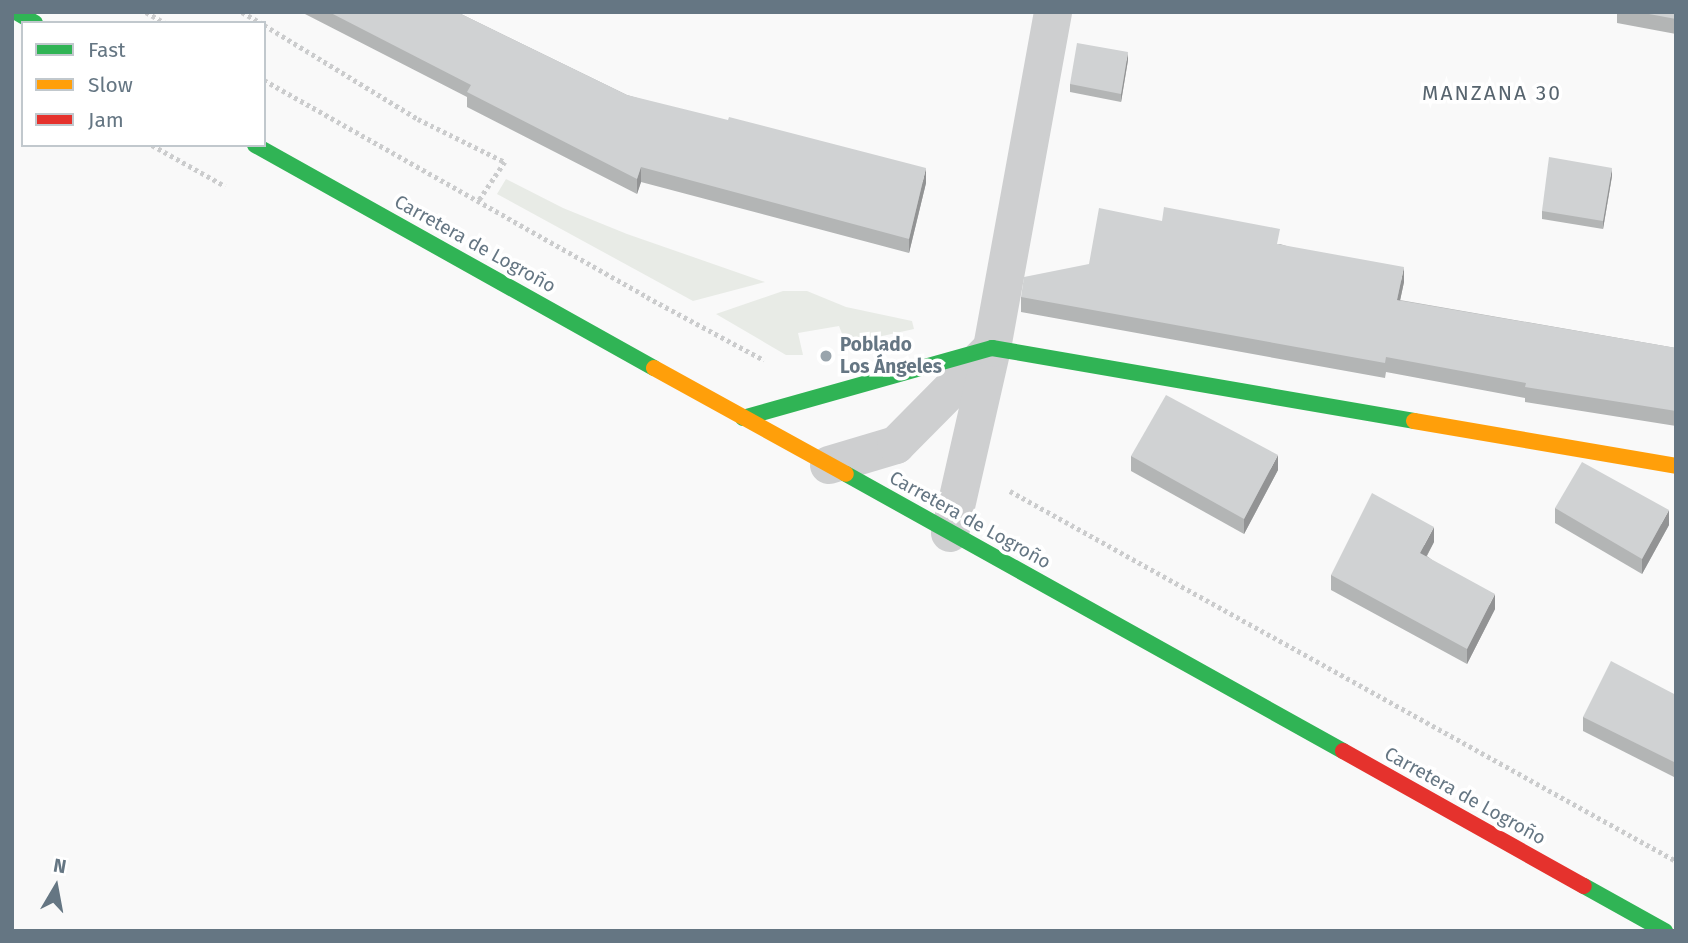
<!DOCTYPE html>
<html>
<head>
<meta charset="utf-8">
<style>
  body { margin:0 }
  #map { position:relative; width:1688px; height:943px; overflow:hidden; background:#f9f9f9; font-family:"Fira Sans",sans-serif }
  div>[style] { position:absolute }
  .green>* { inset:0; background:#e8ebe6 }
  .path>* { height:4.5px; margin-top:-2.25px; transform-origin:0; background:repeating-linear-gradient(90deg,#cbcccd 0 3.5px,transparent 0 7px) }
  .street>* { height:38px; margin:-19px; padding:0 19px; transform-origin:19px; border-radius:19px; background:#cecfd0 }
  .fast>* { height:16px; margin:-8px; padding:0 8px; transform-origin:8px; border-radius:8px; background:#30b455 }
  .slow>* { height:16px; margin:-8px; padding:0 8px; transform-origin:8px; border-radius:8px; background:#ff9f0a }
  .jam>* { height:16px; margin:-8px; padding:0 8px; transform-origin:8px; border-radius:8px; background:#e5322d }
  .wall>* { inset:0; background:#b3b5b5 }
  .shaded-wall>* { inset:0; background:#929394 }
  .building>* { inset:0; background:#d0d2d3 }
  .dots>* { width:19px; height:19px; translate:-50% -50%; box-sizing:border-box; border:4px solid #fff; border-radius:50% }
  span { translate:-50% -50%; white-space:nowrap; text-align:center; line-height:1.15; -webkit-text-stroke:7px #fff; paint-order:stroke }
  .street-label { font-size:19px; color:#657683 }
  .poi-label { font-size:19px; color:#657683; font-weight:700 }
  .left { translate:0 -50%; text-align:left }
  .neighbourhood-label { font-size:21px; color:#57646e; letter-spacing:2px }
  .frame { position:absolute; inset:0; border:14px solid #657683; pointer-events:none }
  .legend { position:absolute; left:21px; top:21px; width:245px; height:126px; box-sizing:border-box; background:#fff; border:2px solid #c1c8cd; margin:0; padding:9px 12px; list-style:none; font-size:21px; color:#657683 }
  .legend li { display:flex; align-items:center; gap:14px; height:35px }
  .legend b { width:35px; border:2px solid #c1c8cd }
  .north { position:absolute; left:21px; top:852px; width:70px; height:70px; -webkit-text-stroke:5px #fff; paint-order:stroke; rotate:10deg; font-size:19px; font-weight:700; line-height:28px; text-align:center; color:#657683 }
  .north::after { content:''; display:block; margin:auto; width:24px; height:32px; background:#657683; clip-path:polygon(50% 0,100% 100%,50% 72%,0 100%) }
</style>
</head>
<body>
<div id="map">
  <div class="green">
    <div style="clip-path:polygon(506px 179px,563px 208px,627px 234px,765px 282px,693px 301px,497px 194px)"></div>
    <div style="clip-path:polygon(783px 291px,807px 291px,846px 307px,912px 321px,914px 329px,846px 344px,839px 326px,798px 333px,803px 355px,786px 355px,716px 314px)"></div>
  </div>
  <div class="path">
    <div style="left:146px;top:12px;width:22px;rotate:30deg"></div>
    <div style="left:242px;top:12px;width:22px;rotate:30deg"></div>
    <div style="left:264px;top:25px;width:180px;rotate:31.4deg"></div>
    <div style="left:418px;top:119px;width:97px;rotate:26.3deg"></div>
    <div style="left:505px;top:162px;width:48px;rotate:124deg"></div>
    <div style="left:264px;top:80px;width:440px;rotate:29.5deg"></div>
    <div style="left:647px;top:297px;width:133px;rotate:28.3deg"></div>
    <div style="left:152px;top:145px;width:84px;rotate:29.3deg"></div>
    <div style="left:1010px;top:491px;width:762px;rotate:29.05deg"></div>
  </div>
  <div class="street">
    <div style="left:829px;top:465px;width:70px;rotate:-16.6deg"></div>
    <div style="left:896px;top:445px;width:136px;rotate:-45.3deg"></div>
    <div style="left:950px;top:533px;width:190px;rotate:-77.2deg"></div>
    <div style="left:992px;top:348px;width:341px;rotate:-79.7deg"></div>
  </div>
  <div class="fast">
    <div style="left:16px;top:12px;width:22px;rotate:30deg"></div>
    <div style="left:255px;top:145px;width:457px;rotate:29.2deg"></div>
    <div style="left:743px;top:418px;width:259px;rotate:-15.7deg"></div>
    <div style="left:992px;top:348px;width:428px;rotate:9.8deg"></div>
    <div style="left:846px;top:474px;width:569px;rotate:29.13deg"></div>
    <div style="left:1584px;top:886px;width:93px;rotate:29.1deg"></div>
  </div>
  <div class="slow">
    <div style="left:654px;top:368px;width:219px;rotate:28.9deg"></div>
    <div style="left:1414px;top:421px;width:266px;rotate:9.7deg"></div>
  </div>
  <div class="jam">
    <div style="left:1343px;top:751px;width:276px;rotate:29.3deg"></div>
  </div>
  <div class="wall">
    <div style="clip-path:polygon(305px 12px,457px 12px,627px 95px,926px 183px,909px 253px,641px 182px,637px 194px,467px 107px,467px 97px,305px 14px)"></div>
    <div style="clip-path:polygon(1617px 12px,1676px 12px,1676px 34px,1617px 23px)"></div>
    <div style="clip-path:polygon(1128px 60px,1121px 102px,1070px 92px,1070px 84px)"></div>
    <div style="clip-path:polygon(1612px 176px,1603px 229px,1542px 219px,1542px 211px)"></div>
    <div style="clip-path:polygon(1280px 244px,1404px 282px,1400px 300px,1676px 348px,1676px 426px,1525px 402px,1525px 398px,1386px 372px,1385px 378px,1021px 312px,1021px 297px)"></div>
    <div style="clip-path:polygon(1131px 456px,1278px 470px,1244px 534px,1131px 471px)"></div>
    <div style="clip-path:polygon(1555px 508px,1669px 525px,1642px 574px,1555px 523px)"></div>
    <div style="clip-path:polygon(1434px 542px,1427px 556px,1495px 609px,1467px 664px,1331px 590px,1331px 575px)"></div>
    <div style="clip-path:polygon(1676px 695px,1676px 778px,1583px 731px,1583px 717px)"></div>
  </div>
  <div class="shaded-wall">
    <div style="clip-path:polygon(1128px 52px,1128px 60px,1121px 102px,1121px 94px)"></div>
    <div style="clip-path:polygon(641px 167px,641px 182px,637px 194px,637px 179px)"></div>
    <div style="clip-path:polygon(926px 168px,926px 183px,909px 253px,909px 239px)"></div>
    <div style="clip-path:polygon(1612px 168px,1612px 176px,1603px 229px,1603px 221px)"></div>
    <div style="clip-path:polygon(1404px 267px,1404px 282px,1397px 315px,1397px 300px)"></div>
    <div style="clip-path:polygon(1278px 455px,1278px 470px,1244px 534px,1244px 519px)"></div>
    <div style="clip-path:polygon(1669px 510px,1669px 525px,1642px 574px,1642px 559px)"></div>
    <div style="clip-path:polygon(1434px 527px,1434px 542px,1420px 568px,1420px 553px)"></div>
    <div style="clip-path:polygon(1495px 594px,1495px 609px,1467px 664px,1467px 649px)"></div>
  </div>
  <div class="building">
    <div style="clip-path:polygon(329px 12px,457px 12px,627px 95px,728px 120px,729px 117px,926px 168px,909px 239px,641px 167px,637px 179px,467px 92px,471px 85px)"></div>
    <div style="clip-path:polygon(1638px 12px,1676px 12px,1676px 19px)"></div>
    <div style="clip-path:polygon(1077px 43px,1128px 52px,1121px 94px,1070px 84px)"></div>
    <div style="clip-path:polygon(1549px 157px,1612px 168px,1603px 221px,1542px 211px)"></div>
    <div style="clip-path:polygon(1164px 207px,1280px 229px,1277px 244px,1404px 267px,1397px 300px,1676px 348px,1676px 411px,1525px 387px,1526px 383px,1386px 357px,1385px 363px,1021px 297px,1024px 277px,1089px 264px,1099px 208px,1162px 221px)"></div>
    <div style="clip-path:polygon(1166px 395px,1278px 455px,1244px 519px,1131px 456px)"></div>
    <div style="clip-path:polygon(1582px 462px,1669px 510px,1642px 559px,1555px 508px)"></div>
    <div style="clip-path:polygon(1372px 493px,1434px 527px,1420px 553px,1495px 594px,1467px 649px,1331px 575px)"></div>
    <div style="clip-path:polygon(1611px 661px,1676px 695px,1676px 763px,1583px 717px)"></div>
  </div>
  <div class="dots">
    <div style="left:826px;top:356px;background:#99a4ac"></div>
  </div>
  <div class="street-label">
    <span style="left:475px;top:244px;rotate:29deg">Carretera de Logroño</span>
    <span style="left:970px;top:520px;rotate:29deg">Carretera de Logroño</span>
    <span style="left:1465px;top:796px;rotate:29deg">Carretera de Logroño</span>
  </div>
  <div class="poi-label">
    <span class="left" style="left:840px;top:356px">Poblado<br>Los Ángeles</span>
  </div>
  <div class="neighbourhood-label">
    <span style="left:1492px;top:93px">MANZANA 30</span>
  </div>
  <div class="frame"></div>
  <ul class="legend">
  <li><b style="height:9px;background:#30b455"></b>Fast</li>
  <li><b style="height:9px;background:#ff9f0a"></b>Slow</li>
  <li><b style="height:9px;background:#e5322d"></b>Jam</li>
  </ul>
  <div class="north">N</div>
</div>
</body>
</html>
